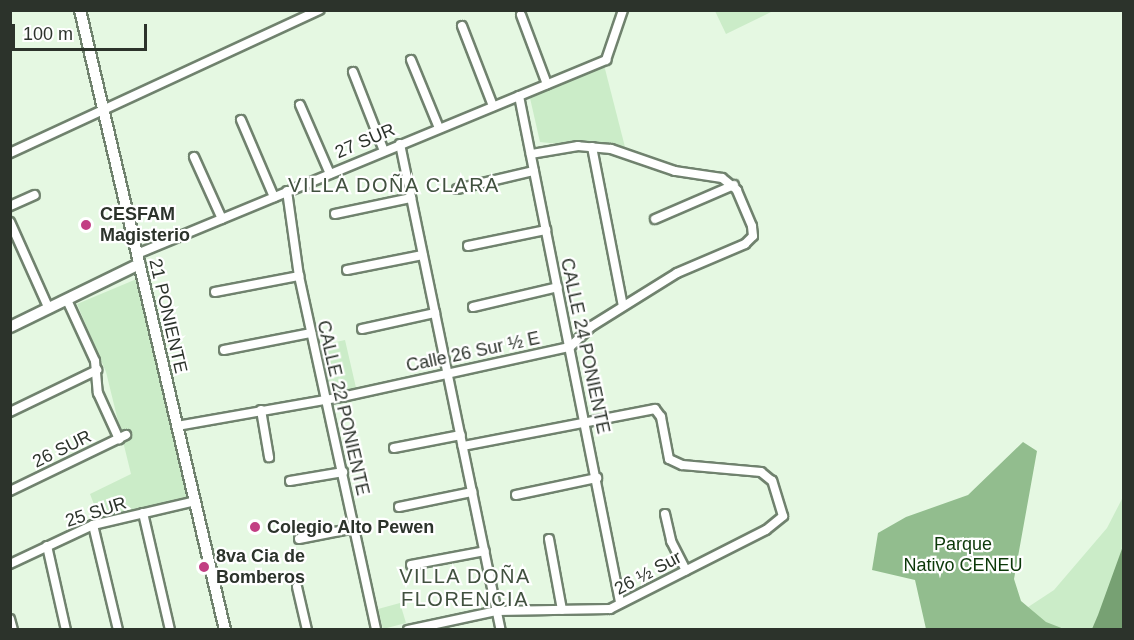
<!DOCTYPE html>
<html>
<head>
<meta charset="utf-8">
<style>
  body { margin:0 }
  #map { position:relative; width:1134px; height:640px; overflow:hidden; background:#e5f8e2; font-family:Helvetica,sans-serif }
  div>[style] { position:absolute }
  .green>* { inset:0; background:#cbecc8 }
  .forest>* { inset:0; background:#92bd8e }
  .water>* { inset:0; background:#77a173 }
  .roads { filter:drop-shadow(2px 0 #70826e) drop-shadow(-2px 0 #70826e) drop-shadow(0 2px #70826e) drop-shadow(0 -2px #70826e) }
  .minor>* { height:8px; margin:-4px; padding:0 4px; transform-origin:4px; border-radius:4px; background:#fff }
  .tertiary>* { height:10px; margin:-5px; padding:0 5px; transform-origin:5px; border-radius:5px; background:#fff }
  .dots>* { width:16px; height:16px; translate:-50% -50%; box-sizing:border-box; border:3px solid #fff; border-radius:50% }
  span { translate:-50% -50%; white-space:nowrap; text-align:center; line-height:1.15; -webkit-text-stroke:4.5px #fff; paint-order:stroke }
  .street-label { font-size:18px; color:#2c332b }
  .poi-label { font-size:18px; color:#2c332b; font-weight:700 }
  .left { translate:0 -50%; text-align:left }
  .park-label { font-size:18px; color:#0b3808 }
  .neighbourhood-label { font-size:20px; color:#41513f; letter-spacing:1.5px }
  .frame { position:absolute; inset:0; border:12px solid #2c332b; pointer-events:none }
  .scale { position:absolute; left:12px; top:24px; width:135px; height:27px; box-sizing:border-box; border:3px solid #2c332b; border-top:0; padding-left:8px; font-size:18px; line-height:21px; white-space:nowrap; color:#2c332b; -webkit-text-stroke:4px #fff; paint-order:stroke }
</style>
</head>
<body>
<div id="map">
  <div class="green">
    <div style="clip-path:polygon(715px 11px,773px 11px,726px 34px)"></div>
    <div style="clip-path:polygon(604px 65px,626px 151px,540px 142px,530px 98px)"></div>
    <div style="clip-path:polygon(139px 278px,188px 497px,100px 520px,90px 494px,131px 474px,106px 372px,77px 304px)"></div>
    <div style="clip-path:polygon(345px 340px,357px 392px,328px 399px,314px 347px)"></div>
    <div style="clip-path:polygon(1123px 497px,1123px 629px,993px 630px,1054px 590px,1107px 528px)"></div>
    <div style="clip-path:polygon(400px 603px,406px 623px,383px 629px,378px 609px)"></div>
  </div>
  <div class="forest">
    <div style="clip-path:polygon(1023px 442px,1037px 451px,1014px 579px,1021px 601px,1046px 622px,1064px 629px,926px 629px,915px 580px,872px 570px,878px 533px,906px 517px,968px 495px)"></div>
  </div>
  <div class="water">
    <div style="clip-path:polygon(1123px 546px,1123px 629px,1092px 629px,1098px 615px)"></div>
  </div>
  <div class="roads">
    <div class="minor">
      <div style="left:521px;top:15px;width:74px;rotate:69.4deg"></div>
      <div style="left:462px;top:26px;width:86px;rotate:68.8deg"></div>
      <div style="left:411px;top:60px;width:74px;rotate:67.6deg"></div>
      <div style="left:353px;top:72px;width:85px;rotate:68.6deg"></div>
      <div style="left:519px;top:96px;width:516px;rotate:78.71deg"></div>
      <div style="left:300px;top:105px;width:75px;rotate:66.5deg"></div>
      <div style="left:241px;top:120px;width:84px;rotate:66.8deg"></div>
      <div style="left:400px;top:144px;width:496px;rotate:78.3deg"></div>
      <div style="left:592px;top:147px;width:162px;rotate:79deg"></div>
      <div style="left:10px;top:153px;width:341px;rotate:-24.8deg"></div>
      <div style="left:194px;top:157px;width:68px;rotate:65.7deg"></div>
      <div style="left:457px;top:189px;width:79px;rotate:-13.2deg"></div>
      <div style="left:287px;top:191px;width:86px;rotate:82deg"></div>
      <div style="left:299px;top:276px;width:362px;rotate:77.7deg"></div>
      <div style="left:10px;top:206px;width:27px;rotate:-24deg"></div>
      <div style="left:335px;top:214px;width:78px;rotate:-11.9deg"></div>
      <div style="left:655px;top:219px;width:86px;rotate:-23.3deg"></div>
      <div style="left:10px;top:222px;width:95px;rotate:65.9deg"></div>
      <div style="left:468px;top:246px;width:80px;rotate:-11.6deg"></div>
      <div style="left:137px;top:254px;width:508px;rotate:-22.47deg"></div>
      <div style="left:606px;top:60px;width:53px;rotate:-71.2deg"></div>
      <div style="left:347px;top:270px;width:77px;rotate:-11.2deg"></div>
      <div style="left:215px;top:292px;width:86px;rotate:-10.8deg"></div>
      <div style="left:67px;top:300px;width:67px;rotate:65.3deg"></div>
      <div style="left:95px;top:361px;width:32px;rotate:85deg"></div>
      <div style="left:98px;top:393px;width:51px;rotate:65.5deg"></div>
      <div style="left:473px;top:307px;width:87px;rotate:-13.2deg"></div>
      <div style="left:362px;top:329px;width:75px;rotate:-12.4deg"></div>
      <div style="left:224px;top:350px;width:89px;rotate:-11.1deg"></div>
      <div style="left:261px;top:410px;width:48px;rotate:80.3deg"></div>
      <div style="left:10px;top:412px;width:97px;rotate:-25.8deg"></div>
      <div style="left:177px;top:426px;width:168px;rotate:-10deg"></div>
      <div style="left:342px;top:397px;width:233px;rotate:-12.4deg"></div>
      <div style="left:570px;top:347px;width:30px;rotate:-44deg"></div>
      <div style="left:592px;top:326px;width:100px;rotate:-31.9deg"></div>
      <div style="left:677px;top:273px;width:74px;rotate:-23.1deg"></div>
      <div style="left:745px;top:244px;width:11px;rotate:-45deg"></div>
      <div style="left:753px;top:236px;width:10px;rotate:-96deg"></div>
      <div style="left:752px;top:226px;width:39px;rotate:-113deg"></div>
      <div style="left:737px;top:190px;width:19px;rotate:-141deg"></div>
      <div style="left:722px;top:178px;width:48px;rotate:-171.5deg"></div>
      <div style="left:675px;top:171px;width:68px;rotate:-161deg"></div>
      <div style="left:611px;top:149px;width:33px;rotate:-175deg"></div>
      <div style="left:578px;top:146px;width:48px;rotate:170.3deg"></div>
      <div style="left:394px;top:448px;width:68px;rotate:-11deg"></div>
      <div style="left:290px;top:481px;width:54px;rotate:-9.6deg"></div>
      <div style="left:10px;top:491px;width:129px;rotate:-25.8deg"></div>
      <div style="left:516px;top:495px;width:83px;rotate:-11.9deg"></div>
      <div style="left:399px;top:507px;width:75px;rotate:-11.6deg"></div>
      <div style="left:143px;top:513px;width:120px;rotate:77deg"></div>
      <div style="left:665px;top:514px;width:28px;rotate:77deg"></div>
      <div style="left:671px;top:541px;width:33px;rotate:63deg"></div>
      <div style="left:93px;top:525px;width:108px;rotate:76.6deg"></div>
      <div style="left:299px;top:539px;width:57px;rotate:-11.1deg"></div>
      <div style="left:549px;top:539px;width:72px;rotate:79.6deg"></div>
      <div style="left:47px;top:546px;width:86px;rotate:77.3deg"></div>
      <div style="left:10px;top:564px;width:92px;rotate:-25.2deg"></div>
      <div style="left:93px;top:525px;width:105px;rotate:-13.2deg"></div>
      <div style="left:411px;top:565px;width:75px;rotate:-10.7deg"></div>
      <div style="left:297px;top:587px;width:44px;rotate:76.9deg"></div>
      <div style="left:10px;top:619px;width:11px;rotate:75deg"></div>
      <div style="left:408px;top:630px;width:91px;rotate:-12.1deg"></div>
      <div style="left:497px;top:611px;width:113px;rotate:-1deg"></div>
      <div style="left:610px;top:609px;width:175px;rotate:-26.9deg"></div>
      <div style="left:766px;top:530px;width:22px;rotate:-39deg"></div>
      <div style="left:783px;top:516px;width:37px;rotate:-107deg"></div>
      <div style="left:772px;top:481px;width:14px;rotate:-141deg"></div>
      <div style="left:761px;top:472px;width:79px;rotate:-174.9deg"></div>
      <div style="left:682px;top:465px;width:14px;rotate:-155deg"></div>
      <div style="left:669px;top:459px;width:43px;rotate:-100.8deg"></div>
      <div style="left:661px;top:417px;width:10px;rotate:-127deg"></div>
      <div style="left:655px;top:409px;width:196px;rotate:169.1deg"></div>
    </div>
    <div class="tertiary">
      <div style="left:80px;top:10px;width:637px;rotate:76.84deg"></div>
      <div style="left:10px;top:327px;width:144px;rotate:-26deg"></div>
    </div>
  </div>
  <div class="dots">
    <div style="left:86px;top:225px;background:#c23e83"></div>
    <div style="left:255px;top:527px;background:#c23e83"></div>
    <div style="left:204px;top:567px;background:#c23e83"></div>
  </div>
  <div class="street-label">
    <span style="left:365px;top:141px;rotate:-23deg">27 SUR</span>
    <span style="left:168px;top:316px;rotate:77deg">21 PONIENTE</span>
    <span style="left:585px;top:346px;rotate:78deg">CALLE 24 PONIENTE</span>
    <span style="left:473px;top:352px;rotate:-12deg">Calle 26 Sur ½ E</span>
    <span style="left:343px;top:408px;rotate:77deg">CALLE 22 PONIENTE</span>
    <span style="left:62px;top:449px;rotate:-26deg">26 SUR</span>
    <span style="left:96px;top:512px;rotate:-18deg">25 SUR</span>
    <span style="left:648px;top:573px;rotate:-28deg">26 ½ Sur</span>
  </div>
  <div class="poi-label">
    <span class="left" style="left:100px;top:225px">CESFAM<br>Magisterio</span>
    <span class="left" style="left:267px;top:527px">Colegio Alto Pewen</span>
    <span class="left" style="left:216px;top:567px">8va Cia de<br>Bomberos</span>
  </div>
  <div class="park-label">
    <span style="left:963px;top:555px">Parque<br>Nativo CENEU</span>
  </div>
  <div class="neighbourhood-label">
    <span style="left:394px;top:185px">VILLA DOÑA CLARA</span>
    <span style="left:465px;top:588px">VILLA DOÑA<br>FLORENCIA</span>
  </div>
  <div class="frame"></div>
  <div class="scale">100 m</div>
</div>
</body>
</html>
